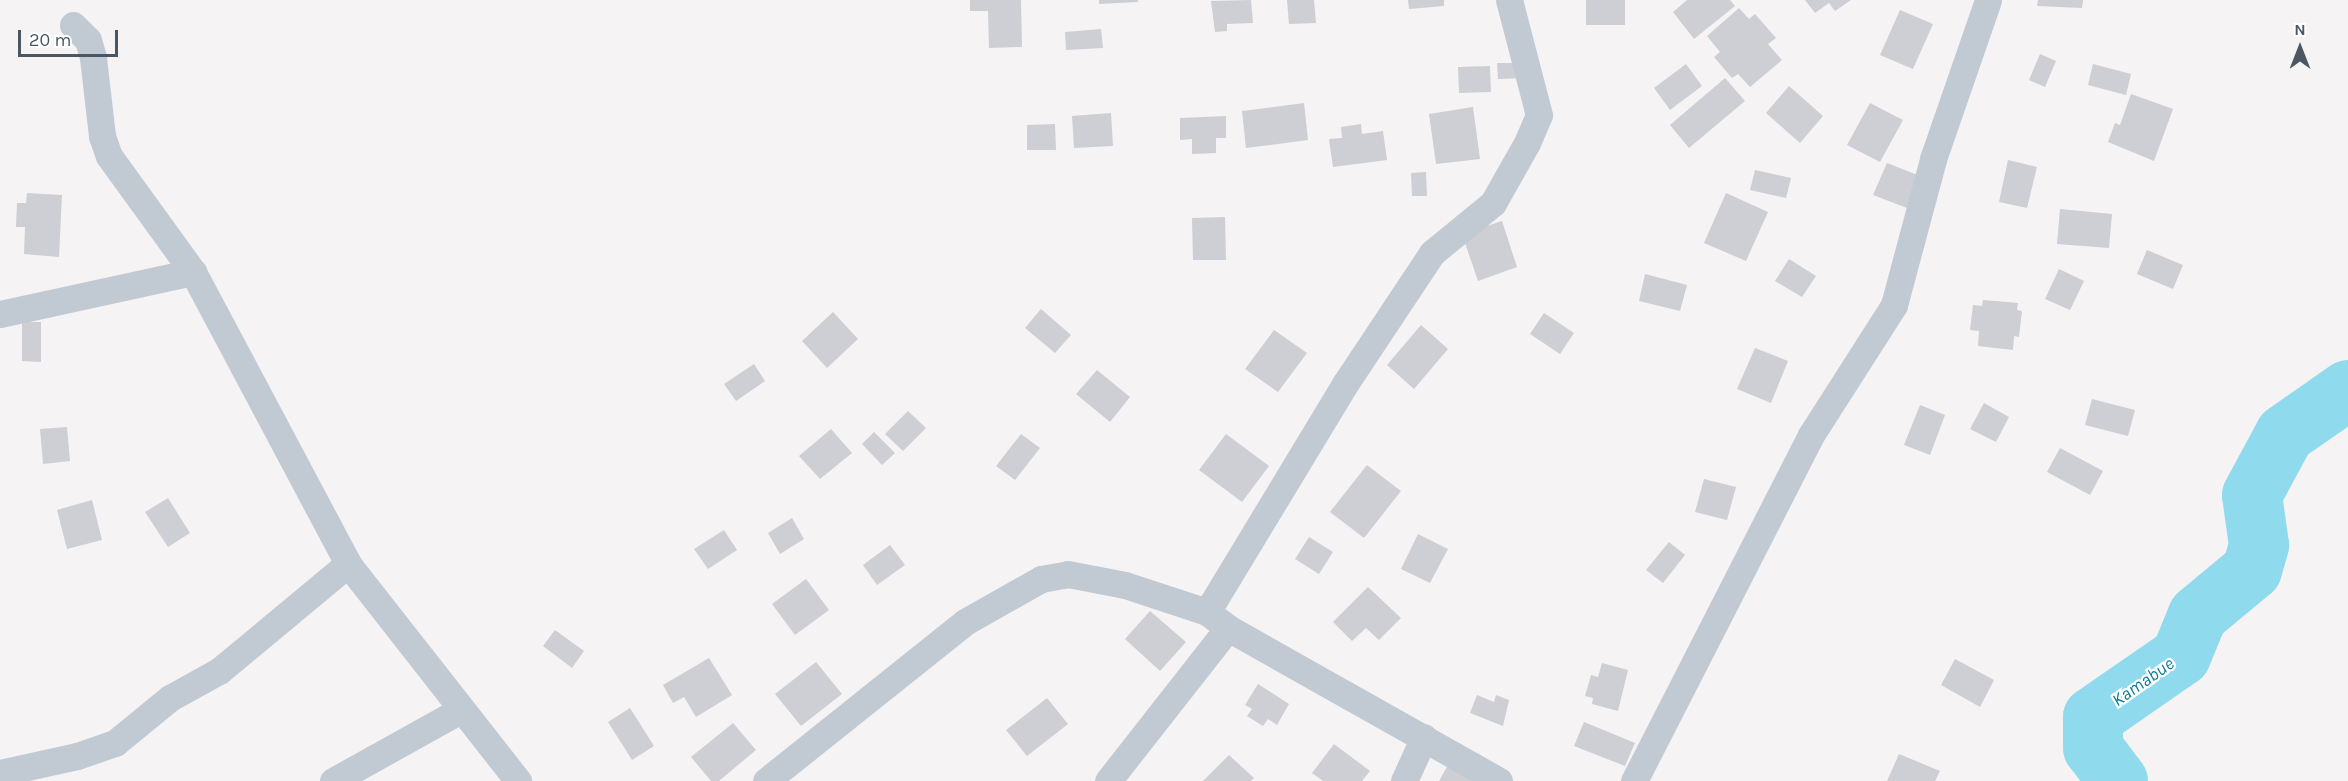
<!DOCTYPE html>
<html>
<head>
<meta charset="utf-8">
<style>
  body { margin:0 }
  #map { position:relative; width:2348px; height:781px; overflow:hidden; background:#f5f3f3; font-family:Karla,sans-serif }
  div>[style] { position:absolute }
  .river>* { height:60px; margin:-30px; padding:0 30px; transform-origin:30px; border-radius:30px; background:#90daee }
  .building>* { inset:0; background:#cdcfd5 }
  .street>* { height:27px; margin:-13.5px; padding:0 13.5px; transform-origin:13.5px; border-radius:13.5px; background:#c1cad2 }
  span { translate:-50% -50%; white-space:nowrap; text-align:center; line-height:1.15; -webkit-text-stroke:4.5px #fff; paint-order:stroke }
  .water-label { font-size:18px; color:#0c7c9b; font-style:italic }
  .north { position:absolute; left:2270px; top:18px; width:60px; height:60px; -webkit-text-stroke:4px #fff; paint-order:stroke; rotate:0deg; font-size:16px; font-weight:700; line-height:24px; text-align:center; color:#4a5661 }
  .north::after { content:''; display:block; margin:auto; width:21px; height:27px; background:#4a5661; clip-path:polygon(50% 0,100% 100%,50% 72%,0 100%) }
  .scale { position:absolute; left:18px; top:30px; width:100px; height:27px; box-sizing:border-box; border:3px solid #4a5661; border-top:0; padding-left:8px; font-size:18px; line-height:21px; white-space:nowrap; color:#4a5661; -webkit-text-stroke:4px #fff; paint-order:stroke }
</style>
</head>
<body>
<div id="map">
  <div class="river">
    <div style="left:2118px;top:781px;width:41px;rotate:-127.1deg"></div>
    <div style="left:2093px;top:748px;width:31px;rotate:-90deg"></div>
    <div style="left:2093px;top:717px;width:107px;rotate:-34.7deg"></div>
    <div style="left:2181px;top:656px;width:44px;rotate:-67.5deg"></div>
    <div style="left:2198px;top:615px;width:70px;rotate:-39.8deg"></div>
    <div style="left:2252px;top:570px;width:26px;rotate:-74deg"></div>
    <div style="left:2259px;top:545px;width:50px;rotate:-98deg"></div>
    <div style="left:2252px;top:495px;width:69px;rotate:-61.6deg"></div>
    <div style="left:2285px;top:434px;width:77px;rotate:-34.9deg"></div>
  </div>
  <div class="building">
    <div style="clip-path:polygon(970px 0,1021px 0,1022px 47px,989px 48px,988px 11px,970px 11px)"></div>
    <div style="clip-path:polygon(1099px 0,1138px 0,1138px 2px,1099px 4px)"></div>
    <div style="clip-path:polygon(1251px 0,1253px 23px,1227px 24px,1227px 31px,1215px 32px,1211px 1px)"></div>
    <div style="clip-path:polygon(1287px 0,1314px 0,1316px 23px,1289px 24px)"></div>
    <div style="clip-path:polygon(1408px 0,1444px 0,1444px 6px,1409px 9px)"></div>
    <div style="clip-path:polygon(1586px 0,1625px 0,1625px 25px,1586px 25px)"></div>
    <div style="clip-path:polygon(1687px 0,1730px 0,1735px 6px,1694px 39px,1673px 12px)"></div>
    <div style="clip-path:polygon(1805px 0,1851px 0,1835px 11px,1829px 3px,1815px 13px)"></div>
    <div style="clip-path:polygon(2038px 0,2083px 0,2082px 8px,2037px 6px)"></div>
    <div style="clip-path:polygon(1739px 8px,1749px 19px,1755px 14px,1776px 38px,1768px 44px,1782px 60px,1750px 87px,1738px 74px,1732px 78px,1714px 57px,1720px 52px,1707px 36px)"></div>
    <div style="clip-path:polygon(1900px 10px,1933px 24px,1913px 69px,1880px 55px)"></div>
    <div style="clip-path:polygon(1101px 29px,1103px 48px,1066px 50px,1065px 32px)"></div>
    <div style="clip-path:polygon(2040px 54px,2056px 61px,2045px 87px,2029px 80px)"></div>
    <div style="clip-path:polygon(1497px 63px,1526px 63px,1526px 78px,1498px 79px)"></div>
    <div style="clip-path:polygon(1686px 64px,1702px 86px,1670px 110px,1654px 88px)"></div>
    <div style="clip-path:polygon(2093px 64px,2131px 74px,2126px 95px,2088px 85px)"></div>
    <div style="clip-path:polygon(1490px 66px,1491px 92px,1459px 93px,1458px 67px)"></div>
    <div style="clip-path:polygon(1725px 78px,1745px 101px,1689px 148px,1670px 125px)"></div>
    <div style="clip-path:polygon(1789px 86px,1823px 116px,1800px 143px,1766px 113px)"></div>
    <div style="clip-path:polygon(2131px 94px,2173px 109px,2154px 161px,2108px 142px,2115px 123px,2120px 125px)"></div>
    <div style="clip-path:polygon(1304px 103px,1308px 140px,1246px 148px,1242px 111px)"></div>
    <div style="clip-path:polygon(1870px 103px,1903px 120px,1880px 162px,1847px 145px)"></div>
    <div style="clip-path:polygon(1473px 107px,1480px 159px,1436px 164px,1429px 114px)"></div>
    <div style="clip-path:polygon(1111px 113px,1113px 146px,1074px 148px,1072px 116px)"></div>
    <div style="clip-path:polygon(1226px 116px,1226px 138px,1216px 138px,1216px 153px,1192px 154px,1192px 139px,1180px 140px,1180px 118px)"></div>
    <div style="clip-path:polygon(1055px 124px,1056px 150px,1027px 150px,1027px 125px)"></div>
    <div style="clip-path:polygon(1361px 124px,1362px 134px,1383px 131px,1387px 160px,1333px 167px,1329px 139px,1342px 138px,1341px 127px)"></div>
    <div style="clip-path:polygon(2008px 160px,2037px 167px,2027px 208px,1999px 202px)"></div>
    <div style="clip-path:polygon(1887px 163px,1920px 176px,1907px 208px,1873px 195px)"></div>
    <div style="clip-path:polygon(1755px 170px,1791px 178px,1786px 198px,1750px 190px)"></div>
    <div style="clip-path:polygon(1426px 172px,1427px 196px,1412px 196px,1411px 173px)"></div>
    <div style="clip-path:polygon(27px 193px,62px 195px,59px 257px,24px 254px,25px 227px,16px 227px,17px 203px,26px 203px)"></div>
    <div style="clip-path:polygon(1726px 193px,1768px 212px,1746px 261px,1704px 243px)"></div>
    <div style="clip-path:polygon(2060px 209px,2112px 214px,2109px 248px,2057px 244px)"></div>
    <div style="clip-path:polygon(1225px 217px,1226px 260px,1193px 260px,1192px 218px)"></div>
    <div style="clip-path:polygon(1502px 221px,1517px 267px,1478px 281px,1462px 234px)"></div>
    <div style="clip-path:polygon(2147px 250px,2183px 265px,2173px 289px,2137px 274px)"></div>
    <div style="clip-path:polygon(1789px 259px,1816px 276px,1802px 297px,1775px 281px)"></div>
    <div style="clip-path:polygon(2059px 269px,2084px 281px,2070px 310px,2045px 299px)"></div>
    <div style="clip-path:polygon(1645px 274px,1687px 285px,1680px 311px,1639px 301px)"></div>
    <div style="clip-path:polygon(1983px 300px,2018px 303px,2017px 310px,2022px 311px,2019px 337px,2014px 336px,2013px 350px,1978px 346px,1979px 331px,1970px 330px,1973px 305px,1982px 306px)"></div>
    <div style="clip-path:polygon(1041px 309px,1071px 335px,1055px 353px,1025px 328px)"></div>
    <div style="clip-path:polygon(833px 312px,858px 339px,827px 368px,802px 341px)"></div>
    <div style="clip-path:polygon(1544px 313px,1574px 333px,1560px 354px,1530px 334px)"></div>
    <div style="clip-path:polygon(22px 322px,41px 322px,41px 362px,22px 361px)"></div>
    <div style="clip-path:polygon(1421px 325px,1448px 349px,1414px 389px,1387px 365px)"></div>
    <div style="clip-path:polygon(1274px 330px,1307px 353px,1278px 392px,1245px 369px)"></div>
    <div style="clip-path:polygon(1755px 348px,1788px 361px,1771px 403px,1737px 389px)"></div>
    <div style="clip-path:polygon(754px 364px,765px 381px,736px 401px,724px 384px)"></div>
    <div style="clip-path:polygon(1097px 370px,1130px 397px,1110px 422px,1076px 394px)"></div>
    <div style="clip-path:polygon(2092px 399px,2135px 410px,2128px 436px,2085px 425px)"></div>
    <div style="clip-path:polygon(1984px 403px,2009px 417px,1996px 442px,1970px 429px)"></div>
    <div style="clip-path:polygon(1920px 405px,1945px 415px,1930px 455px,1904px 445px)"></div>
    <div style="clip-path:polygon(908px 411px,926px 428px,903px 451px,885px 434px)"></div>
    <div style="clip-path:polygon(67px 427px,70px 461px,43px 464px,40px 429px)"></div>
    <div style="clip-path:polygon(831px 429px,852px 453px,820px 479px,799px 456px)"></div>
    <div style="clip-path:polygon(874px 432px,895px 453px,882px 465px,862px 444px)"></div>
    <div style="clip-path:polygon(1021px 434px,1040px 448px,1015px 480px,996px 466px)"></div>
    <div style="clip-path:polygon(1226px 434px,1269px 466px,1242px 502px,1199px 470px)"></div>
    <div style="clip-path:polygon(2060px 448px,2103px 471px,2090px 495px,2047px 472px)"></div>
    <div style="clip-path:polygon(1367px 465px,1401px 491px,1364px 538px,1330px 512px)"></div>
    <div style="clip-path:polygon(1704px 479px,1736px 487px,1727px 520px,1695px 512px)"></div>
    <div style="clip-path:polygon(168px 498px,190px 533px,168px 547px,145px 512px)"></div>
    <div style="clip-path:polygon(92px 500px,102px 540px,67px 549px,57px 510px)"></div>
    <div style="clip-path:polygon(792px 518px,804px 539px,780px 554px,768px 533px)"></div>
    <div style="clip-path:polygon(724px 530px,737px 550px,708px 569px,694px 549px)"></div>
    <div style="clip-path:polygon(1418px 534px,1448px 549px,1430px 583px,1401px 569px)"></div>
    <div style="clip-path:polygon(1309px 537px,1333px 552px,1319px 574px,1295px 559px)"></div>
    <div style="clip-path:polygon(1669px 542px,1685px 555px,1663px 583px,1646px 570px)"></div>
    <div style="clip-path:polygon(890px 545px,905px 565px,877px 585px,863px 565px)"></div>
    <div style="clip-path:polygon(806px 579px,829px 610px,795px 635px,772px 604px)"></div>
    <div style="clip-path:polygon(1368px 587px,1401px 618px,1379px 640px,1366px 628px,1352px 641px,1333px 622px)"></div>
    <div style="clip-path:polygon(1150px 611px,1186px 642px,1160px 671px,1125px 639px)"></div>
    <div style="clip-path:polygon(555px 630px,584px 651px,572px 668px,543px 646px)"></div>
    <div style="clip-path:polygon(709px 658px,732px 695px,696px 717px,684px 697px,673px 703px,663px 685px)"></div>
    <div style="clip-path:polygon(1955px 659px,1994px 680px,1980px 707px,1941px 685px)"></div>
    <div style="clip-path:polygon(816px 662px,842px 694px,801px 726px,775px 694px)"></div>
    <div style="clip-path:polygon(1602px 663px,1628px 670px,1618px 711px,1592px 704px,1593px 698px,1585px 696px,1591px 675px,1598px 677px)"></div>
    <div style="clip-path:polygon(1258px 684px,1289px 704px,1277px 725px,1268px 719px,1263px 726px,1247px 716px,1252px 709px,1245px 705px)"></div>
    <div style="clip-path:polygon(1477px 695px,1494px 702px,1496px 695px,1509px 700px,1503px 726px,1470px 713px)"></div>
    <div style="clip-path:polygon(1047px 698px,1068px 724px,1027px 756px,1006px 730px)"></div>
    <div style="clip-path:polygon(630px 708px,654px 746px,632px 760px,608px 722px)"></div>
    <div style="clip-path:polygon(1584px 722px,1635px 743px,1625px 766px,1574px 746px)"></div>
    <div style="clip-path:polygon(733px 723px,756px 750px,719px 781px,711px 781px,691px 757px)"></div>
    <div style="clip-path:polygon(1334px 744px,1370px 771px,1362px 781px,1323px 781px,1312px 773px)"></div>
    <div style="clip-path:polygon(1899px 754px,1940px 771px,1935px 781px,1887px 781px)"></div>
    <div style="clip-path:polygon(1229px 755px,1254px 778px,1251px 781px,1203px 781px)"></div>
    <div style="clip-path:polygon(1448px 765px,1472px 779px,1471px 781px,1439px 781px)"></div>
  </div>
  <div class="street">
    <div style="left:73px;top:25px;width:21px;rotate:45deg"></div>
    <div style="left:88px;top:40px;width:19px;rotate:74deg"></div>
    <div style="left:93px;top:58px;width:79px;rotate:83.4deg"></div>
    <div style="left:102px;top:136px;width:21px;rotate:71deg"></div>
    <div style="left:109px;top:156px;width:143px;rotate:54.1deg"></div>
    <div style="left:193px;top:272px;width:331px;rotate:62deg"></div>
    <div style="left:348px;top:564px;width:276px;rotate:51.9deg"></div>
    <div style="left:0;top:314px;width:198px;rotate:-12.3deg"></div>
    <div style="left:1207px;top:612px;width:267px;rotate:-58.8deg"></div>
    <div style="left:1345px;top:384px;width:157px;rotate:-56.4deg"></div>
    <div style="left:1432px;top:253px;width:79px;rotate:-39.3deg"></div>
    <div style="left:1493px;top:203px;width:69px;rotate:-60.5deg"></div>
    <div style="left:1527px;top:143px;width:30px;rotate:-67deg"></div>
    <div style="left:1539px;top:115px;width:119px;rotate:-104.6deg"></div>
    <div style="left:0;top:773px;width:79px;rotate:-12.4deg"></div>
    <div style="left:77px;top:756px;width:40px;rotate:-18.9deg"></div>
    <div style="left:115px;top:743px;width:71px;rotate:-39.3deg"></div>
    <div style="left:170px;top:698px;width:56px;rotate:-28.9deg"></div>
    <div style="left:219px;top:671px;width:168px;rotate:-39.7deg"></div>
    <div style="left:333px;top:781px;width:144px;rotate:-29.1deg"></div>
    <div style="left:766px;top:781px;width:255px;rotate:-38.6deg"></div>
    <div style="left:965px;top:622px;width:87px;rotate:-29.5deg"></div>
    <div style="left:1041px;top:579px;width:27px;rotate:-10deg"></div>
    <div style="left:1068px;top:574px;width:58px;rotate:10.9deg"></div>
    <div style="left:1125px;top:585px;width:86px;rotate:18.2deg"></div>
    <div style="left:1207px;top:612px;width:26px;rotate:37deg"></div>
    <div style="left:1228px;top:628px;width:311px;rotate:29.4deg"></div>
    <div style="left:1108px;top:781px;width:194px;rotate:-51.9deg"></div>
    <div style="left:1404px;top:781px;width:48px;rotate:-65.6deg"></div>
    <div style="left:1634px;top:781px;width:389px;rotate:-62.9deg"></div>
    <div style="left:1811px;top:435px;width:154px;rotate:-57.4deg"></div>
    <div style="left:1894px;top:305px;width:151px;rotate:-75deg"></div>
    <div style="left:1933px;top:159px;width:168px;rotate:-70.9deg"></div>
  </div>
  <div class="water-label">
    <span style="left:2143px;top:682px;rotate:-35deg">Kamabue</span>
  </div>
  <div class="north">N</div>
  <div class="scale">20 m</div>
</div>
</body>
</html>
